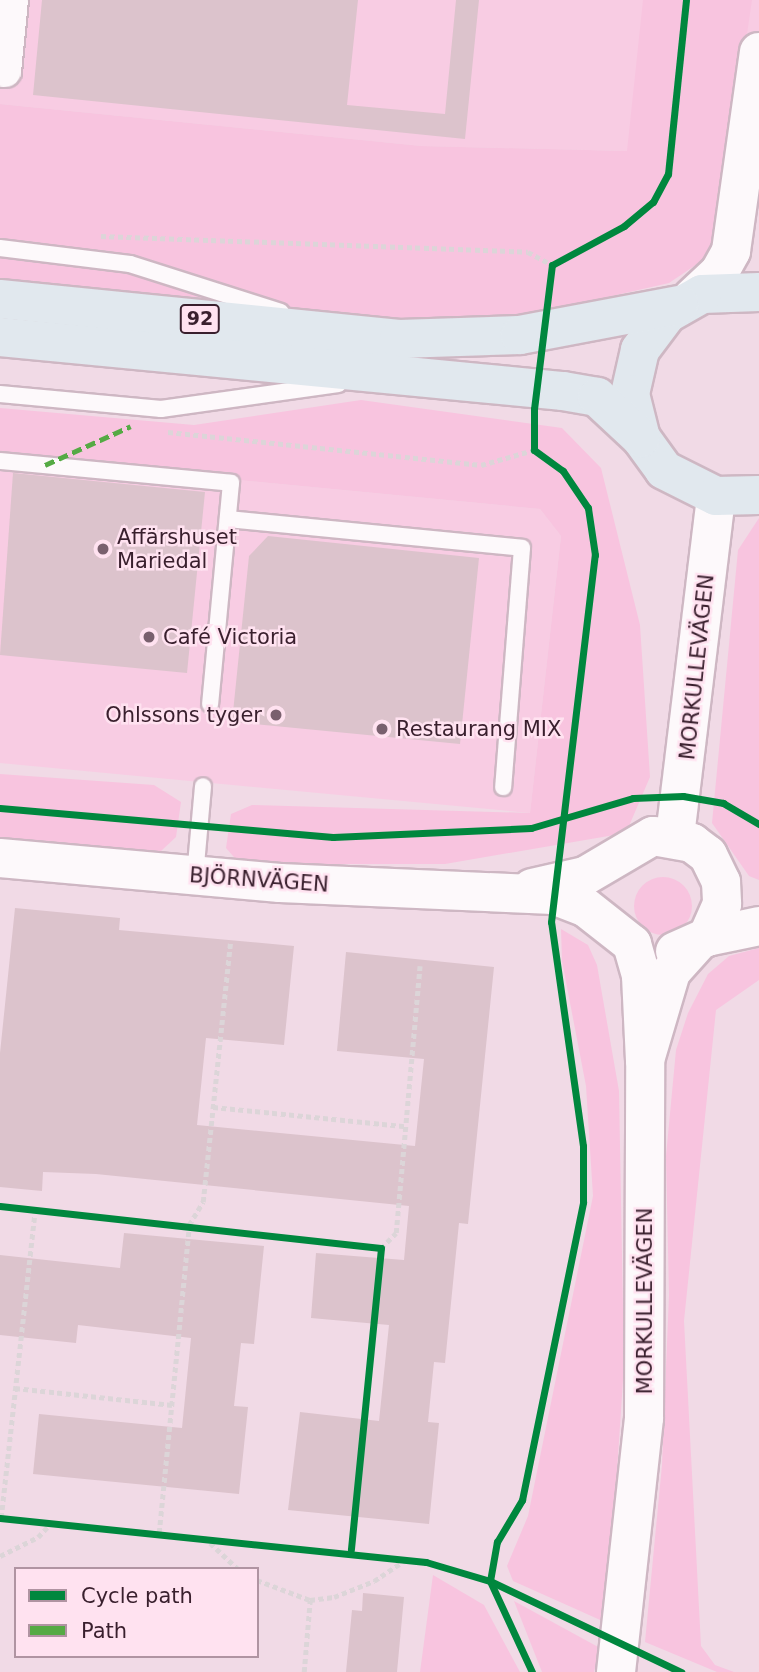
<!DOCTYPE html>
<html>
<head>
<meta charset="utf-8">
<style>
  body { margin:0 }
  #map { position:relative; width:759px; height:1672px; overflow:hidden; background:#f1dae6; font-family:"DejaVu Sans",sans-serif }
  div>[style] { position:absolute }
  .built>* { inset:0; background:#f8cce3 }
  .green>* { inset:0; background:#f8c4df }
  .round { border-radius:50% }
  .building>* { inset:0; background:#dcc3cc }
  .path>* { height:4.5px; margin-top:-2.25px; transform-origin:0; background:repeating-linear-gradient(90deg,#dcd5d8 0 5px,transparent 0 8.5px) }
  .roads { filter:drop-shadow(2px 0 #ceb7c3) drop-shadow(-2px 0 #ceb7c3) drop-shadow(0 2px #ceb7c3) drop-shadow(0 -2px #ceb7c3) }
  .service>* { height:16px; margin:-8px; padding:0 8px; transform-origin:8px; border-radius:8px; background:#fdf9fb }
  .minor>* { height:32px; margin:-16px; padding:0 16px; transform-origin:16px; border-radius:16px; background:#fdf9fb }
  .tertiary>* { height:38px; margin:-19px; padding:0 19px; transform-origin:19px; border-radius:19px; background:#fdf9fb }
  .trunk>* { height:38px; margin:-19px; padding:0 19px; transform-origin:19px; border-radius:19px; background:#e1e8ee }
  .quiet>* { height:5px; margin-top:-2.5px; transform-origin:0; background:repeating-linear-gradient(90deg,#5a4 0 10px,transparent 0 15px) }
  .cycleway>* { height:7px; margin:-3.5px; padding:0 3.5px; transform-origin:3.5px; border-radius:3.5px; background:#00873e }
  .dots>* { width:19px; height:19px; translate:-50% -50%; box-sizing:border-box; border:4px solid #ffe2f0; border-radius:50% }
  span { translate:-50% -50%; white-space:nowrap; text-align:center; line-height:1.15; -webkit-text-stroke:5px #ffe2f0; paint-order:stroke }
  .shield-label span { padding:2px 5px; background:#ffe2f0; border:2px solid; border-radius:5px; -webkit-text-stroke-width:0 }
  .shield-label { font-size:19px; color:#391f2d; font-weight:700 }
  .poi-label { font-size:21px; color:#391f2d }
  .left { translate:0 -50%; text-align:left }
  .right { translate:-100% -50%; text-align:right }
  .street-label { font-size:21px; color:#391f2d }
  .legend { position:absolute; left:14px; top:1567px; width:245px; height:91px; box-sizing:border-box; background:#ffe2f0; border:2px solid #b094a2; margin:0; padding:9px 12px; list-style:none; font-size:21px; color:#391f2d }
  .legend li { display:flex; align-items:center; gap:14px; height:35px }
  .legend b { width:35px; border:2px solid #b094a2 }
</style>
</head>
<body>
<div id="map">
  <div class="built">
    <div style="clip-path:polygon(0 0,759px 0,759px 163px,627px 151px,422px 146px,0 104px)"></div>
    <div style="clip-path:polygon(0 457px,540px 509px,561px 536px,530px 813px,0 763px)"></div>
  </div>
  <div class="green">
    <div style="clip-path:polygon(643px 0,752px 0,715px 252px,669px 283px,529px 315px,390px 322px,0 282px,0 104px,422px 146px,627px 151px)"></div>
    <div style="clip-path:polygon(361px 400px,562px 428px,601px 468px,640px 625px,650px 777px,626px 833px,445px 864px,240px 864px,226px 848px,231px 814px,252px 805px,530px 813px,561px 536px,540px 509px,0 457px,0 408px,194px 425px)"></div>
    <div style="clip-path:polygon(759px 518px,759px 880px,749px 876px,712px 823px,738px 550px)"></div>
    <div style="clip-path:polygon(0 774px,154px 785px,181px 802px,176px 837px,160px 852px,0 840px)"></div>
    <div class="round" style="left:634px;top:877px;width:58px;height:58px"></div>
    <div style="clip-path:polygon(561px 929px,588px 945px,597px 965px,619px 1091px,624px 1365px,607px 1623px,513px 1581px,507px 1566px,528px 1516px,593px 1196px,586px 1086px,562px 961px)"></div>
    <div style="clip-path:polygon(759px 948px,759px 980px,716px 1010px,684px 1321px,701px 1646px,715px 1665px,734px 1672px,717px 1672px,645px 1642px,662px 1465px,669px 1295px,666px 1156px,676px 1050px,688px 1013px,708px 974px,729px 956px)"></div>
    <div style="clip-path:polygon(433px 1575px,484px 1605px,520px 1672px,420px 1672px)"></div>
    <div style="clip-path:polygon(514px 1601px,600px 1648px,594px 1672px,542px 1672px)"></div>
  </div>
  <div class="building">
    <div style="clip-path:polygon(42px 0,358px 0,347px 105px,445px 114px,456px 0,479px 0,465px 139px,33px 95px)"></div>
    <div style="clip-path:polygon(13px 473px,205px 492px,187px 673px,0 655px)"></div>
    <div style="clip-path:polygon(268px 536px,479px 558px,460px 744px,232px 722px,249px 556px)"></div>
    <div style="clip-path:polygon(15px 908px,120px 918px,119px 930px,294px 946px,284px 1045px,206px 1038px,197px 1125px,415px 1146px,424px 1059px,337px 1051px,346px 952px,494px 967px,468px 1224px,459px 1223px,445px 1363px,434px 1362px,428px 1422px,439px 1423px,429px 1524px,288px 1510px,300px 1412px,379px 1421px,389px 1325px,311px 1318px,316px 1253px,404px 1260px,409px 1206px,96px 1174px,43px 1172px,42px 1191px,0 1187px,0 1053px)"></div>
    <div style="clip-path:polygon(124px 1233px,264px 1246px,254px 1344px,241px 1343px,234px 1406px,248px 1407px,239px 1494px,33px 1474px,39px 1414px,182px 1428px,191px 1338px,78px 1325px,76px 1343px,0 1335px,0 1255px,120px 1268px)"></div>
    <div style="clip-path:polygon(363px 1593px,404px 1597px,397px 1672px,346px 1672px,352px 1610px,362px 1611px)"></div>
  </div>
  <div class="path">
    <div style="left:101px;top:236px;width:427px;rotate:2.1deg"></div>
    <div style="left:528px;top:252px;width:27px;rotate:28deg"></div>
    <div style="left:168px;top:432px;width:315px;rotate:6deg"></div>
    <div style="left:481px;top:465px;width:55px;rotate:-15.8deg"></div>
    <div style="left:213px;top:1107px;width:193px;rotate:5.7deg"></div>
    <div style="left:381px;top:1248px;width:21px;rotate:-45deg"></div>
    <div style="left:396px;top:1233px;width:268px;rotate:-84.9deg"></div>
    <div style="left:15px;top:1388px;width:158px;rotate:6.2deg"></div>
    <div style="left:1px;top:1518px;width:310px;rotate:-83.7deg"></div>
    <div style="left:159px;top:1533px;width:309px;rotate:-84.4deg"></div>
    <div style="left:189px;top:1225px;width:27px;rotate:-59deg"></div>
    <div style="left:203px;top:1202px;width:260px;rotate:-84deg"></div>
    <div style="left:204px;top:1537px;width:47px;rotate:43.3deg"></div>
    <div style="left:0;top:1556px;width:42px;rotate:-26.6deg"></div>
    <div style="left:38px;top:1537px;width:19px;rotate:-47deg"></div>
    <div style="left:257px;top:1580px;width:57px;rotate:20.7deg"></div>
    <div style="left:310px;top:1600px;width:24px;rotate:-7deg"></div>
    <div style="left:334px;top:1597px;width:43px;rotate:-21.8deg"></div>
    <div style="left:374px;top:1581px;width:40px;rotate:-34deg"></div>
    <div style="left:304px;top:1672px;width:72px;rotate:-85.2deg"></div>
  </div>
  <div class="roads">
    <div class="service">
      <div style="left:0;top:248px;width:131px;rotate:7deg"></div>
      <div style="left:130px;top:264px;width:158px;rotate:17.6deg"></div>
      <div style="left:0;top:394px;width:162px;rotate:5.3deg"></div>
      <div style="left:161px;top:409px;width:179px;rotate:-8deg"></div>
      <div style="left:0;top:461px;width:232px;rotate:5.4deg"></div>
      <div style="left:231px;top:483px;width:222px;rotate:95.4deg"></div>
      <div style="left:228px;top:519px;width:295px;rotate:5.6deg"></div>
      <div style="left:522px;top:548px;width:240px;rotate:94.5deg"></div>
      <div style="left:195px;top:876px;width:90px;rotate:-84.9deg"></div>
    </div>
    <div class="minor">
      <div style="left:5px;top:71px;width:71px;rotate:-84.4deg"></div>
    </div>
    <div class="tertiary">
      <div style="left:692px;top:298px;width:37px;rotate:-43deg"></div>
      <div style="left:719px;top:273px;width:25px;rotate:-61deg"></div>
      <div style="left:731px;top:251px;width:201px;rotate:-82deg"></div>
      <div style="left:675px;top:836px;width:342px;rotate:-83.1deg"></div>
      <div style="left:0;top:858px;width:281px;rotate:5.1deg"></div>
      <div style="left:280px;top:883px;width:273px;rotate:2.5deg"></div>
      <div style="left:553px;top:895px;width:34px;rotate:21deg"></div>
      <div style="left:585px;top:907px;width:60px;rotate:38.2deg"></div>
      <div style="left:632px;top:944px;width:33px;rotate:74deg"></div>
      <div style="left:641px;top:976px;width:84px;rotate:87.3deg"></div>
      <div style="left:532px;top:888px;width:54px;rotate:-12.8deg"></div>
      <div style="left:585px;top:876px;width:79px;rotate:-30.5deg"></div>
      <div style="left:653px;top:836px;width:40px;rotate:10deg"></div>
      <div style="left:692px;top:843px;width:20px;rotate:37deg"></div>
      <div style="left:708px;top:855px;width:30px;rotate:64deg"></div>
      <div style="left:721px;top:882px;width:22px;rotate:87deg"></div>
      <div style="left:722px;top:904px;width:36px;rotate:114deg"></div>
      <div style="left:707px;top:937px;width:35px;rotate:156deg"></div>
      <div style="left:707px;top:937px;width:53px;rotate:-11.9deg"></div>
      <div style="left:616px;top:1672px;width:256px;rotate:-83.7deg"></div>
      <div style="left:644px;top:1418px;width:358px;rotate:-89.8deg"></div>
      <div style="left:645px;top:1060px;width:92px;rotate:-73.5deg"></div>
      <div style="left:671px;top:972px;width:39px;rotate:-48deg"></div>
    </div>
    <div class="trunk">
      <div style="left:759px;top:292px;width:57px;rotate:178deg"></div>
      <div style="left:702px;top:294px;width:40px;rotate:150.3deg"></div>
      <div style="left:667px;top:314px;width:45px;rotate:126.9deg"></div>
      <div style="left:640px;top:350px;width:45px;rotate:102.8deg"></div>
      <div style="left:630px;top:394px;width:45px;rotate:76deg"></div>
      <div style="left:641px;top:438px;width:39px;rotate:54deg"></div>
      <div style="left:664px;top:470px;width:58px;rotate:26.6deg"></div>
      <div style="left:716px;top:496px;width:43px;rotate:-1.3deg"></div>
      <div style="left:0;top:299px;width:401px;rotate:5.7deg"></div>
      <div style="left:399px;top:339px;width:121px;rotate:-1.9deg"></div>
      <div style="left:520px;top:335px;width:162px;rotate:-10.7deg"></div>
      <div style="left:0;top:337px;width:566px;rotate:5.48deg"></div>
      <div style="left:563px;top:391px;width:35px;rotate:10deg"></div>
      <div style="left:597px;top:397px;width:60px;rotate:43deg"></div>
    </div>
  </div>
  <div class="quiet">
    <div style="left:45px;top:465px;width:94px;rotate:-24.4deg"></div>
  </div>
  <div class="cycleway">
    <div style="left:0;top:808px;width:334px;rotate:5deg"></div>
    <div style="left:333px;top:837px;width:198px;rotate:-2.6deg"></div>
    <div style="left:531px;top:828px;width:106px;rotate:-16.4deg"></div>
    <div style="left:633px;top:798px;width:50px;rotate:-2.3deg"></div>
    <div style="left:683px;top:796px;width:41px;rotate:9.9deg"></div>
    <div style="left:723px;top:803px;width:42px;rotate:30.3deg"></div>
    <div style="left:0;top:1206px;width:383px;rotate:6.3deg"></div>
    <div style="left:381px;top:1248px;width:303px;rotate:95.7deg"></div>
    <div style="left:0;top:1518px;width:428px;rotate:5.9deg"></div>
    <div style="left:426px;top:1562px;width:67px;rotate:16.5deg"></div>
    <div style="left:490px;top:1581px;width:212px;rotate:25.5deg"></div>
    <div style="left:532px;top:1672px;width:100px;rotate:-114.8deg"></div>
    <div style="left:490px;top:1581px;width:40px;rotate:-80deg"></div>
    <div style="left:497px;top:1542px;width:49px;rotate:-59.2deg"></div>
    <div style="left:522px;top:1500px;width:304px;rotate:-78.4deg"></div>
    <div style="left:583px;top:1202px;width:56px;rotate:-90deg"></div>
    <div style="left:583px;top:1146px;width:226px;rotate:-98.1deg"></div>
    <div style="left:551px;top:922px;width:370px;rotate:-83.2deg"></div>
    <div style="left:595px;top:555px;width:48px;rotate:-98.5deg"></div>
    <div style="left:588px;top:508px;width:45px;rotate:-124deg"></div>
    <div style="left:563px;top:471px;width:36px;rotate:-144deg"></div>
    <div style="left:534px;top:450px;width:41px;rotate:-90deg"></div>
    <div style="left:534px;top:409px;width:145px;rotate:-82.9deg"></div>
    <div style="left:552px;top:265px;width:82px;rotate:-28.4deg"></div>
    <div style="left:624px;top:226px;width:38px;rotate:-40deg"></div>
    <div style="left:653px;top:202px;width:32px;rotate:-62deg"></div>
    <div style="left:668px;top:174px;width:175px;rotate:-84.1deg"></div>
  </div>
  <div class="dots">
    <div style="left:103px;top:549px;background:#79606e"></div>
    <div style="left:149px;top:637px;background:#79606e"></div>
    <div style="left:276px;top:715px;background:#79606e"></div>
    <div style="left:382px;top:729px;background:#79606e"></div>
  </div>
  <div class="shield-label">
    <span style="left:200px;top:319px">92</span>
  </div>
  <div class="poi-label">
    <span class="left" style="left:117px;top:549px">Affärshuset<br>Mariedal</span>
    <span class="left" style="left:163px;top:637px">Café Victoria</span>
    <span class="right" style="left:262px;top:715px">Ohlssons tyger</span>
    <span class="left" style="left:396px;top:729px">Restaurang MIX</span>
  </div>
  <div class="street-label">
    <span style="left:697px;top:667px;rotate:-84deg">MORKULLEVÄGEN</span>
    <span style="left:259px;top:880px;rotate:4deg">BJÖRNVÄGEN</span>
    <span style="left:645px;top:1301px;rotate:-90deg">MORKULLEVÄGEN</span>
  </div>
  <ul class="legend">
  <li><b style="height:9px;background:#00873e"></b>Cycle path</li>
  <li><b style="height:9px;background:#5a4"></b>Path</li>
  </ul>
</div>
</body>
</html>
